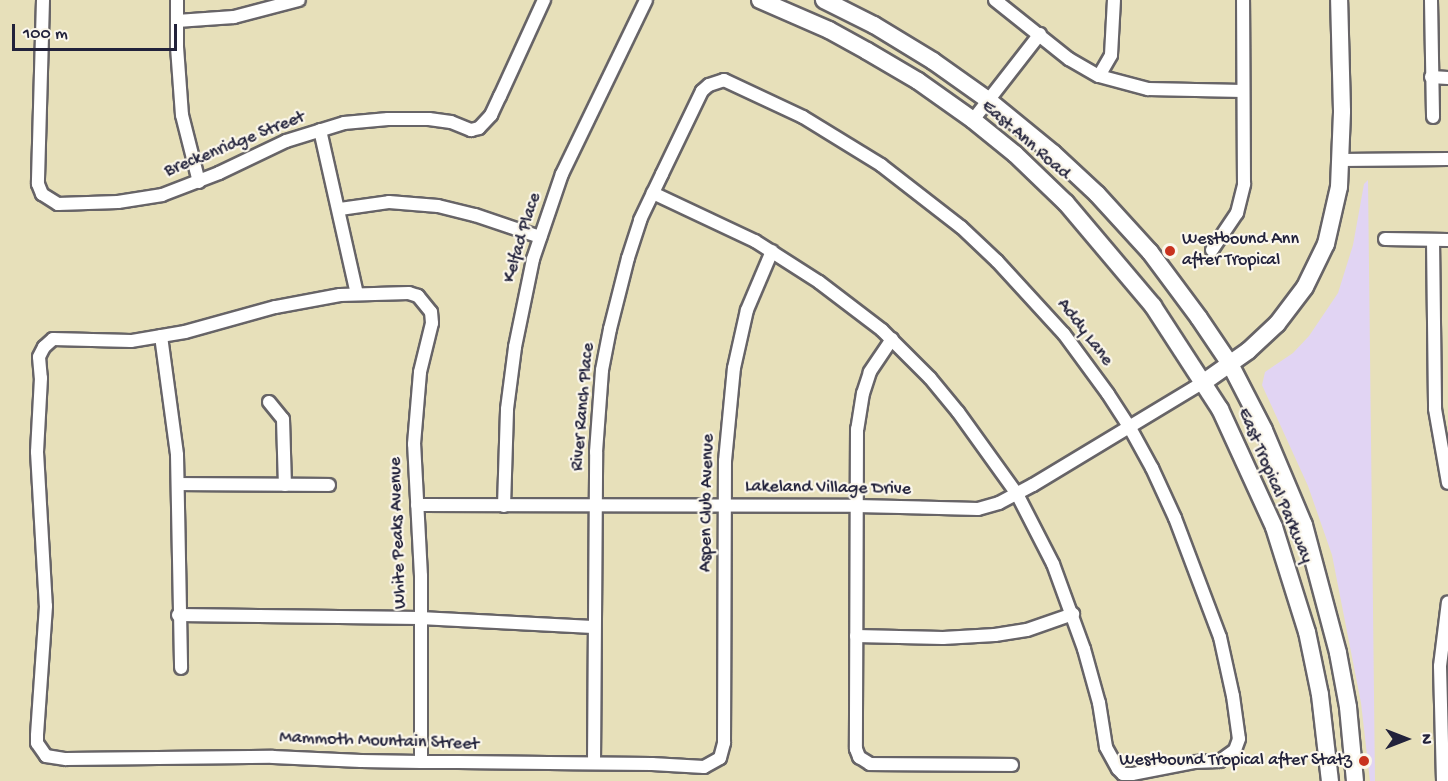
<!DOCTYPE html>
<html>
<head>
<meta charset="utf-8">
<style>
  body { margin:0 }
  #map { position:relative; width:1448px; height:781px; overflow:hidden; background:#e7e0ba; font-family:"Gochi Hand",sans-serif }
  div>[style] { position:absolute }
  .built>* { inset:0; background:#e1d4f3 }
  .roads { filter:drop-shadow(2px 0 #676467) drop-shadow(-2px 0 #676467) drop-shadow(0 2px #676467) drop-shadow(0 -2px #676467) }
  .minor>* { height:12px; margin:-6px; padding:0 6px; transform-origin:6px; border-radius:6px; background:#fff }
  .major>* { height:16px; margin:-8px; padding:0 8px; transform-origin:8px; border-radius:8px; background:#fff }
  .dots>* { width:16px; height:16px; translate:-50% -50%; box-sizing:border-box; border:3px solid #fbf7ec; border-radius:50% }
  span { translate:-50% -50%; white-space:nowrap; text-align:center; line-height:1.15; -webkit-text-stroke:4.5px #fbf7ec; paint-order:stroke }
  .street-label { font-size:18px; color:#22223b }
  .poi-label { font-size:18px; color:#22223b }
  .left { translate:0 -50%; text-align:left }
  .right { translate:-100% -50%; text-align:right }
  .north { position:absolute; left:1376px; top:709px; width:60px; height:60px; -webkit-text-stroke:4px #fbf7ec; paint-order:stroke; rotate:90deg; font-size:16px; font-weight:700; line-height:24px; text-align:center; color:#22223b }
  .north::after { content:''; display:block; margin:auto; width:21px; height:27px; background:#22223b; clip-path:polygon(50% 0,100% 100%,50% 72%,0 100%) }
  .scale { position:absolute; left:12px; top:24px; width:165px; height:27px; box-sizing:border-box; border:3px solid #22223b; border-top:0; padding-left:8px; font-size:18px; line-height:21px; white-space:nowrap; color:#22223b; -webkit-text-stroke:4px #fbf7ec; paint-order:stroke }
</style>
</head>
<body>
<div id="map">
  <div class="built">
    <div style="clip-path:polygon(1368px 180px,1375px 781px,1370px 781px,1361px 703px,1332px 555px,1308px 486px,1262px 385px,1265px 372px,1293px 353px,1309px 336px,1338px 293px,1353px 245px,1364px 184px)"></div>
  </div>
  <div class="roads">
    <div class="minor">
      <div style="left:43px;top:0;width:184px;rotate:91.6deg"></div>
      <div style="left:38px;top:184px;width:11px;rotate:68deg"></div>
      <div style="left:42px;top:194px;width:19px;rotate:32deg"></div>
      <div style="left:58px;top:204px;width:60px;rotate:-1.9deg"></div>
      <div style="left:118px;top:202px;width:45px;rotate:-9deg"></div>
      <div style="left:162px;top:195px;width:61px;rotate:-21.1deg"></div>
      <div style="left:219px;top:173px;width:74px;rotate:-25.5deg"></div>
      <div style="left:286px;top:141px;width:61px;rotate:-17.2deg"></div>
      <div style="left:344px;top:123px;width:44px;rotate:-5.2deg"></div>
      <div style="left:388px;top:119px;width:41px"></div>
      <div style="left:429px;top:119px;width:22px;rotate:8deg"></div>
      <div style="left:451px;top:122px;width:22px;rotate:22deg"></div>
      <div style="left:471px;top:130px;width:8px;rotate:-14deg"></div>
      <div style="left:479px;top:128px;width:18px;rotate:-47deg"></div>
      <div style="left:491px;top:115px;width:21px;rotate:-65deg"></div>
      <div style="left:500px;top:96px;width:106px;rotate:-65.4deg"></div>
      <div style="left:177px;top:0;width:47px;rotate:90deg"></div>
      <div style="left:177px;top:47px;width:68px;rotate:85.8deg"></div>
      <div style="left:182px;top:115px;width:69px;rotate:75.8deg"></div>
      <div style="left:995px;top:0;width:95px;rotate:38.6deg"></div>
      <div style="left:1069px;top:59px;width:34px;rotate:30deg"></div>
      <div style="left:1099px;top:76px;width:51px;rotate:14.9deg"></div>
      <div style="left:1148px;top:89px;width:95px;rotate:1.2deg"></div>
      <div style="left:1431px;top:0;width:117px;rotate:89deg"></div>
      <div style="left:177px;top:21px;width:57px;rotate:-4deg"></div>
      <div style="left:234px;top:17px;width:67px;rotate:-14.7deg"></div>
      <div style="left:1099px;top:76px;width:24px;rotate:-60deg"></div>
      <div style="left:1111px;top:55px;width:55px;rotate:-86.9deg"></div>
      <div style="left:1431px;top:77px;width:17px;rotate:3deg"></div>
      <div style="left:973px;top:120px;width:109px;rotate:-52.1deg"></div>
      <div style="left:320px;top:130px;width:168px;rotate:77.3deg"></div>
      <div style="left:1340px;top:160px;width:108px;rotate:-0.5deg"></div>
      <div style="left:340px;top:209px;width:49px;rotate:-8.1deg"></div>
      <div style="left:389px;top:202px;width:49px;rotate:4.7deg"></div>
      <div style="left:438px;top:206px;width:38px;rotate:14deg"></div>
      <div style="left:475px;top:215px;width:69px;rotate:18.7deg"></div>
      <div style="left:1385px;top:239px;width:63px;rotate:0.9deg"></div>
      <div style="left:1433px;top:240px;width:169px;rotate:89.3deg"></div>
      <div style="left:1435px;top:409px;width:75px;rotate:80deg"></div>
      <div style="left:1212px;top:250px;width:45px;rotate:-56deg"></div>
      <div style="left:1237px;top:213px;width:30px;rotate:-76deg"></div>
      <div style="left:1244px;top:184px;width:184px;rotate:-90.3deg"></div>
      <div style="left:161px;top:336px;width:120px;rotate:82.3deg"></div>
      <div style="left:177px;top:455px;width:213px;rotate:88.9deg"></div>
      <div style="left:892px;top:339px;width:40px;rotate:124deg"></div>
      <div style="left:870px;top:372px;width:22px;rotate:108deg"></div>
      <div style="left:863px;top:393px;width:36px;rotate:99deg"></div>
      <div style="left:857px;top:429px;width:320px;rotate:90.2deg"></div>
      <div style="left:856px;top:749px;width:9px;rotate:69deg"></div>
      <div style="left:859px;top:757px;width:13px;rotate:32deg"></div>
      <div style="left:870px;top:764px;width:142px;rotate:0.4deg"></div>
      <div style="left:269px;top:402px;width:22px;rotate:51deg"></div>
      <div style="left:283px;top:419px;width:66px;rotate:88.3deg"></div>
      <div style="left:178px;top:484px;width:151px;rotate:0.4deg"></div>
      <div style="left:417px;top:505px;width:439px;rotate:0.1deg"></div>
      <div style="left:856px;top:506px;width:122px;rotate:1.4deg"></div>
      <div style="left:978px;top:509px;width:22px;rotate:-16deg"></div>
      <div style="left:999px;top:503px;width:38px;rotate:-28deg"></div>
      <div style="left:1033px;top:485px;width:200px;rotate:-31.1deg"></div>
      <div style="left:504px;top:506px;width:97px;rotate:-88.2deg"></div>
      <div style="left:507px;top:409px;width:63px;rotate:-82.6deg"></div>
      <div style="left:515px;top:347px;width:90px;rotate:-78.4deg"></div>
      <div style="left:533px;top:259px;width:90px;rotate:-71.2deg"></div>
      <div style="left:562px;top:174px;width:193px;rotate:-64.2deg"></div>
      <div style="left:178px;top:615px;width:242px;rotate:0.7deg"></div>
      <div style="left:420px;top:618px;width:173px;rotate:3deg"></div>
      <div style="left:856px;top:636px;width:87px;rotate:1.3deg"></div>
      <div style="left:943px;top:638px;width:52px;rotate:-3.3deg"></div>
      <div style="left:995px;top:635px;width:32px;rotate:-9deg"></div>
      <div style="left:1027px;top:630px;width:49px;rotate:-19.2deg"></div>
      <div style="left:421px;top:762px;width:186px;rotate:-90deg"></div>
      <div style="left:421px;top:576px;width:132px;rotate:-93deg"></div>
      <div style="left:414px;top:444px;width:72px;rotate:-85.2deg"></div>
      <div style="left:420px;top:372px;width:50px;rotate:-76.2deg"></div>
      <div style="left:432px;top:323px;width:11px;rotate:-95deg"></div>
      <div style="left:431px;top:312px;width:21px;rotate:-129deg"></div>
      <div style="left:418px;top:296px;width:9px;rotate:-162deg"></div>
      <div style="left:409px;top:293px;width:69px;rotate:178.3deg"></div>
      <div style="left:340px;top:295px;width:66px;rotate:169.5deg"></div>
      <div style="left:275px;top:307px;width:93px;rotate:164.5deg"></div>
      <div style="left:185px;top:332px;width:55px;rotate:170.5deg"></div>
      <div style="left:131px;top:341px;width:78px;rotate:-178.5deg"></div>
      <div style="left:53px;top:339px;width:12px;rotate:138deg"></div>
      <div style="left:44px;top:347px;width:11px;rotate:117deg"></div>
      <div style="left:39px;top:357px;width:21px;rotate:85deg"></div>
      <div style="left:41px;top:378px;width:74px;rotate:93.1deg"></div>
      <div style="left:37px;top:452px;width:154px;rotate:86.7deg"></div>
      <div style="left:46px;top:606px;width:130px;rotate:94deg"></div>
      <div style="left:37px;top:736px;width:7px;rotate:90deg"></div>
      <div style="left:37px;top:743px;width:16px;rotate:55deg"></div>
      <div style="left:46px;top:756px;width:20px;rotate:9deg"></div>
      <div style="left:66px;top:759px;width:207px;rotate:-0.6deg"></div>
      <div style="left:273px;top:757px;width:88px;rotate:2.6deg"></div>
      <div style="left:361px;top:761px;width:60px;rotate:1deg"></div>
      <div style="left:421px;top:762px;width:37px"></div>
      <div style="left:458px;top:762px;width:194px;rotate:0.6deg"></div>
      <div style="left:652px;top:764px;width:52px;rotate:3.3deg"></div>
      <div style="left:704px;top:767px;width:18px;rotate:-29deg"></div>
      <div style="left:720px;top:758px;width:16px;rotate:-75deg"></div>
      <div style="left:724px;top:743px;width:282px;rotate:-89.8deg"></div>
      <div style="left:725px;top:461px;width:93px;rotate:-84.5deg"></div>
      <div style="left:734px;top:368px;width:59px;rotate:-77.4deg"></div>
      <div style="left:747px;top:310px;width:64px;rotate:-67deg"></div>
      <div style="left:594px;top:763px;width:311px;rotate:-89.6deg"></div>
      <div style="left:596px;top:452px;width:82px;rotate:-85.8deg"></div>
      <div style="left:602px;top:370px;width:42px;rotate:-79deg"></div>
      <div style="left:610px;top:329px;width:73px;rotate:-75.8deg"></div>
      <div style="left:628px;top:258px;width:40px;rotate:-72deg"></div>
      <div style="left:640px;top:220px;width:51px;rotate:-64.4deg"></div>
      <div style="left:662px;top:174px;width:92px;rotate:-64.3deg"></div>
      <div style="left:702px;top:91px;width:9px;rotate:-41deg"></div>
      <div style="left:709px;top:85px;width:16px;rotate:-18deg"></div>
      <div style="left:724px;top:80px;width:87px;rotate:25.1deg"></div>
      <div style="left:803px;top:117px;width:92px;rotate:31.6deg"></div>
      <div style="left:881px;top:165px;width:101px;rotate:37.8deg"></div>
      <div style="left:961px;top:227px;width:50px;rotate:43.4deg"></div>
      <div style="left:997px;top:261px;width:99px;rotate:47.5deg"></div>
      <div style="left:1064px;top:334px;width:74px;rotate:53.7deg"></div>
      <div style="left:1108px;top:394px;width:40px;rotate:57.1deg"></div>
      <div style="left:1130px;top:428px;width:46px;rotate:61.2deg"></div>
      <div style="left:1152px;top:468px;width:55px;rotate:65.3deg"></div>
      <div style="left:1175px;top:518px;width:127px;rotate:69.3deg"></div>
      <div style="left:1220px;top:637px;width:60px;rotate:77.6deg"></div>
      <div style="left:1233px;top:696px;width:43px;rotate:82.1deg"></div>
      <div style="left:1239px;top:739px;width:12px;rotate:110deg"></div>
      <div style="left:1235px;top:750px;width:19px;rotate:144deg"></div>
      <div style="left:1220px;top:761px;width:26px;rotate:178deg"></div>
      <div style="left:1194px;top:762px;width:63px;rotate:169deg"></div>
      <div style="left:1132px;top:774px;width:9px;rotate:180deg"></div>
      <div style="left:1123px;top:774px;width:7px;rotate:-135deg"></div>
      <div style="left:1118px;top:769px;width:25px;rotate:-119deg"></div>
      <div style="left:1106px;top:747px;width:45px;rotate:-99deg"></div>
      <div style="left:1099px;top:703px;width:56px;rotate:-105.5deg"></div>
      <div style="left:1084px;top:649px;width:90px;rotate:-110deg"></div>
      <div style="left:1053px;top:564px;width:79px;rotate:-117.2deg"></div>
      <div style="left:1017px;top:494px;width:101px;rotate:-125.7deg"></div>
      <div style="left:958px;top:412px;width:44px;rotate:-129.5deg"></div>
      <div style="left:930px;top:378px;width:68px;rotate:-135deg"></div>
      <div style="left:882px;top:330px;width:79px;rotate:-142.7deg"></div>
      <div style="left:819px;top:282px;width:76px;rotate:-147.4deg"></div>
      <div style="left:755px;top:241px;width:113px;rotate:-154.8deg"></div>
      <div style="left:1443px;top:781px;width:115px;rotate:-91.5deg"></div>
      <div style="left:1440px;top:666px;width:64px;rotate:-82.9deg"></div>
    </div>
    <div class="major">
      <div style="left:760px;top:0;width:75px;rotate:23.5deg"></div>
      <div style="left:829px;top:30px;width:43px;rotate:28.9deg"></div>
      <div style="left:867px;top:51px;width:59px;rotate:30.5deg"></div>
      <div style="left:918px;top:81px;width:67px;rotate:35.3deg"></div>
      <div style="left:973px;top:120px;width:54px;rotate:39deg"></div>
      <div style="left:1015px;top:154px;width:71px;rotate:43.9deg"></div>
      <div style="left:1066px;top:203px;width:135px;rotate:49.8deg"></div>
      <div style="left:1153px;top:306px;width:123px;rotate:57deg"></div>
      <div style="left:1220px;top:409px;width:130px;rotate:65.4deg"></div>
      <div style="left:1274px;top:527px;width:110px;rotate:72.6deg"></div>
      <div style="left:1307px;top:632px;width:64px;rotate:78.3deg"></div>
      <div style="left:1320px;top:695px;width:87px;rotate:83.4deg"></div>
      <div style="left:824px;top:0;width:56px;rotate:26.6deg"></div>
      <div style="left:874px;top:25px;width:69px;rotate:31.4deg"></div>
      <div style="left:933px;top:61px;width:67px;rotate:35.3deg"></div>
      <div style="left:988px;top:100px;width:84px;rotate:39.2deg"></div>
      <div style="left:1053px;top:153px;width:60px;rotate:43deg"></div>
      <div style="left:1097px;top:194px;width:79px;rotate:47.6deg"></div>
      <div style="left:1150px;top:252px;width:82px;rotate:53.4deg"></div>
      <div style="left:1199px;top:318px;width:55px;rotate:56deg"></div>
      <div style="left:1230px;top:364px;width:74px;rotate:62.7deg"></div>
      <div style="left:1264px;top:430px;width:103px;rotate:67.2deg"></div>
      <div style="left:1304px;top:525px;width:132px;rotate:75.1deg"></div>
      <div style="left:1338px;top:653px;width:55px;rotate:79.5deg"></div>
      <div style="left:1348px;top:707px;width:74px;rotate:84.6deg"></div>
      <div style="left:1204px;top:382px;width:54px;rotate:-35.2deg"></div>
      <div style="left:1248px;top:351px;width:40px;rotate:-43deg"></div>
      <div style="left:1277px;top:324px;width:46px;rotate:-52.9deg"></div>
      <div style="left:1305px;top:287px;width:48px;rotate:-64deg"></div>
      <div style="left:1326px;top:244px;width:58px;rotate:-77.2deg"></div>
      <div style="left:1339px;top:187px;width:76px;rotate:-87.7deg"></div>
      <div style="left:1342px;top:111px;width:111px;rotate:-91.5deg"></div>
    </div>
  </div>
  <div class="dots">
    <div style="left:1170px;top:251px;background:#c8321e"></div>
    <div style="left:1364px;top:761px;background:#c8321e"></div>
  </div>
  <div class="street-label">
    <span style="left:1025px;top:141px;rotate:41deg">East Ann Road</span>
    <span style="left:235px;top:145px;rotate:-22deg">Breckenridge Street</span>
    <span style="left:523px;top:238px;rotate:-73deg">Kelfad Place</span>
    <span style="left:1084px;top:333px;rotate:52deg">Addy Lane</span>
    <span style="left:584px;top:407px;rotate:-85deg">River Ranch Place</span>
    <span style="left:1274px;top:486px;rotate:67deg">East Tropical Parkway</span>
    <span style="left:828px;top:489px;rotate:1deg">Lakeland Village Drive</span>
    <span style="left:708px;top:503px;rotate:-89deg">Aspen Club Avenue</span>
    <span style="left:399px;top:533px;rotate:-92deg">White Peaks Avenue</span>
    <span style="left:379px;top:742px;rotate:2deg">Mammoth Mountain Street</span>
  </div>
  <div class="poi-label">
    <span class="left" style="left:1182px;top:251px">Westbound Ann<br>after Tropical</span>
    <span class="right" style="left:1352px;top:761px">Westbound Tropical after Statz</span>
  </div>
  <div class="north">N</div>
  <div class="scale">100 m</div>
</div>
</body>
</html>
